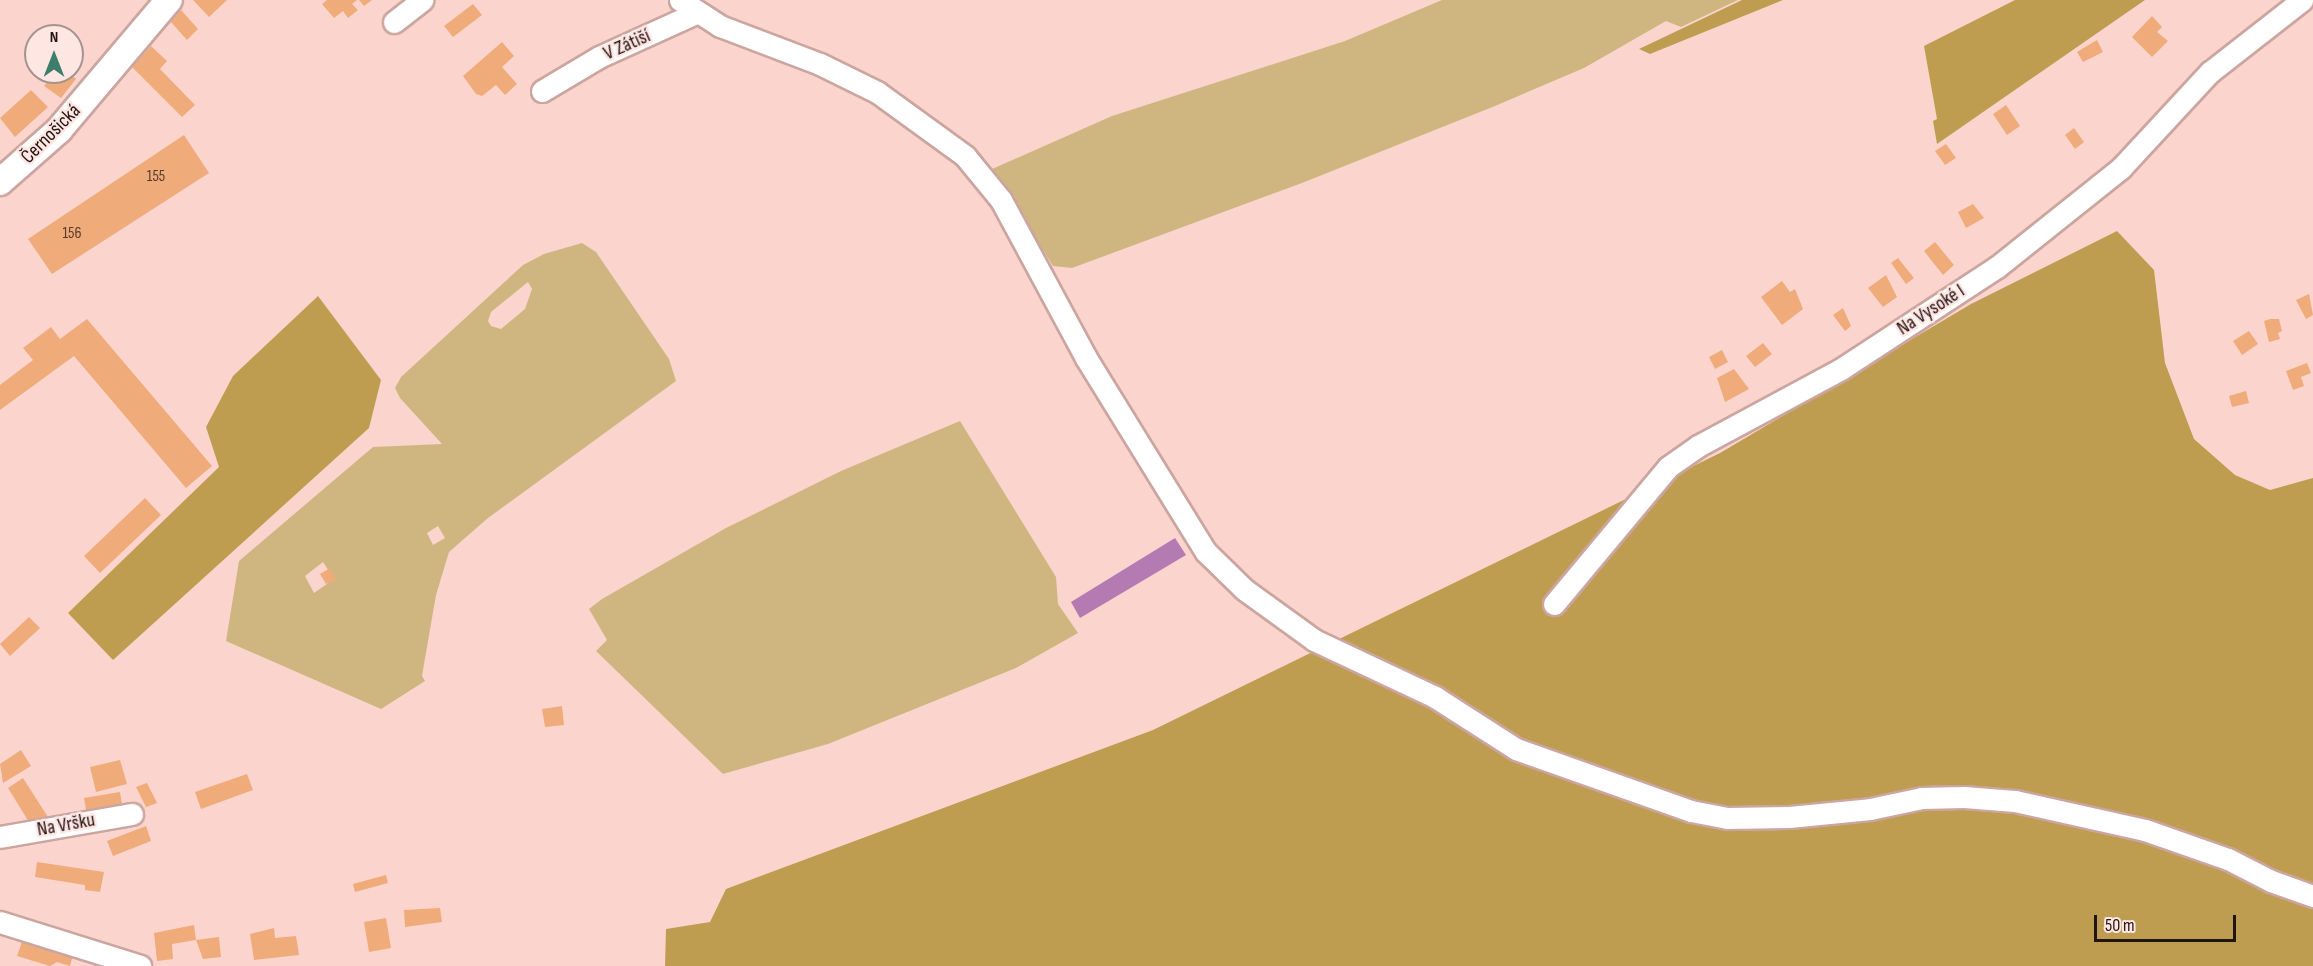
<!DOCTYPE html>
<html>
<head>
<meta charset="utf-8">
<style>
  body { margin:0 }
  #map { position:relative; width:2313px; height:966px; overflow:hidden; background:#fcd4ce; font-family:"Sofia Sans Condensed",sans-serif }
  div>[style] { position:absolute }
  .green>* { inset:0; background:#cfb680 }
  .forest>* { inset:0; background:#bf9d50 }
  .water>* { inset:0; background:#b47ab2 }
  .building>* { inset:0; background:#efab79 }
  .roads { filter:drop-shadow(2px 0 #cba59f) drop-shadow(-2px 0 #cba59f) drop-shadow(0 2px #cba59f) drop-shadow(0 -2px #cba59f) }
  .minor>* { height:21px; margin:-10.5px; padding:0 10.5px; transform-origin:10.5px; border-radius:10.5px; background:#fff }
  .tertiary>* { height:26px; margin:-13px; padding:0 13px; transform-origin:13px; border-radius:13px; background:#fff }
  span { translate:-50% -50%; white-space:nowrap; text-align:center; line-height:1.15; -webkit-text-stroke:5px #fee6e2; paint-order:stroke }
  .number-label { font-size:16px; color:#543a2c }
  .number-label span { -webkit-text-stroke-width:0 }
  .street-label { font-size:20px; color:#211412 }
  .north { position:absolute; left:24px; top:24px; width:60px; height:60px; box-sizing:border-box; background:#fee6e2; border:2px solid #a6928f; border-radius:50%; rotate:0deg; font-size:16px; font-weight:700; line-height:24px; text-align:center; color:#211412 }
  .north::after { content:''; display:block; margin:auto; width:21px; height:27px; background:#3c7d6c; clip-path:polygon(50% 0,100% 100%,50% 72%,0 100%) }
  .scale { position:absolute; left:2094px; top:915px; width:142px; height:27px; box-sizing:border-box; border:3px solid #211412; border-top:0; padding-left:8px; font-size:18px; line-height:21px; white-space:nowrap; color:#211412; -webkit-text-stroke:4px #fee6e2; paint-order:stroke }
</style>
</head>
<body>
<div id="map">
  <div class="green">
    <div style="clip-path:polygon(1442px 0,1738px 0,1681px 27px,1666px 21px,1584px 68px,1495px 106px,1302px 183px,1072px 268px,1053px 266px,992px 169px,1112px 116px,1345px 41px)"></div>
    <div style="clip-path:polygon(evenodd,582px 243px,596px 252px,669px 359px,676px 381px,488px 518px,449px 552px,436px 595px,422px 676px,425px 681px,381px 709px,226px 641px,239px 561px,373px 447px,442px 444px,400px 398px,395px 388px,401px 377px,523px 265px,544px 254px,582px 243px,528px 282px,532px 289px,525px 309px,501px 329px,491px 326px,488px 321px,491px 312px,528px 282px,582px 243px,438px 526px,445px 538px,433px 545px,427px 533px,438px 526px,582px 243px,323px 562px,334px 579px,314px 593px,305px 576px,323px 562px)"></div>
    <div style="clip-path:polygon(960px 421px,1056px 577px,1058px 604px,1078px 633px,1016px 668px,828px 744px,723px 774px,596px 651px,607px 640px,589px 609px,602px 599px,726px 528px,841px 471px)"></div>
  </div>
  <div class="forest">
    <div style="clip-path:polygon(1742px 0,1783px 0,1650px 54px,1639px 49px)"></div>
    <div style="clip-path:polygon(2015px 0,2145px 0,1937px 144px,1933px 121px,1937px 119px,1924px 46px)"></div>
    <div style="clip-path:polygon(2117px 231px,2154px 270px,2165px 363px,2194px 439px,2235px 475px,2270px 490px,2313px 478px,2313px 966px,665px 966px,666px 929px,710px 922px,726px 889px,1153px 730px,1720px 453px,1971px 304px)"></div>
    <div style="clip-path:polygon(318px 296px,381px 380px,369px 428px,113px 660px,68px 613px,219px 467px,206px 427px,233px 376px)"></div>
  </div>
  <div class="water">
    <div style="clip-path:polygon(1175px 538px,1186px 555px,1080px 618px,1071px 602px)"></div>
  </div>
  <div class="building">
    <div style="clip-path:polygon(193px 0,227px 0,209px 17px)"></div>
    <div style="clip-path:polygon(327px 0,357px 0,352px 4px,358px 10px,348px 18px,343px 11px,334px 18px,322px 4px)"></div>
    <div style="clip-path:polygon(359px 0,372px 0,364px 6px)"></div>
    <div style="clip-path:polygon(473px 4px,482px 15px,453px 37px,444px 26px)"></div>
    <div style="clip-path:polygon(181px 10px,198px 29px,187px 40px,170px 21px)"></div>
    <div style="clip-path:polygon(2152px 16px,2162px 27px,2157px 32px,2168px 41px,2152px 57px,2132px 37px)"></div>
    <div style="clip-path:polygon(2097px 40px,2103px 52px,2083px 62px,2077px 52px)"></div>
    <div style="clip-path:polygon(502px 42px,514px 56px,502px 67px,517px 84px,505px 95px,496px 85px,482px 96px,476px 94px,463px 76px)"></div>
    <div style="clip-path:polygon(151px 46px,167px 61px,160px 69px,195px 105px,182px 117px,132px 67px)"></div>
    <div style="clip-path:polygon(56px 72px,69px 72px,76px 79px,61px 98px,44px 86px)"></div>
    <div style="clip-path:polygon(31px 90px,48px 107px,15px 137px,0 118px)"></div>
    <div style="clip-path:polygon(2006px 105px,2020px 126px,2007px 135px,1993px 114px)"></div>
    <div style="clip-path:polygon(2074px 128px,2084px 142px,2075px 149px,2065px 135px)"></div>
    <div style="clip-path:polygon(184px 135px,209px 173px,52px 274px,28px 239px)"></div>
    <div style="clip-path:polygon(1946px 144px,1956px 158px,1945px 165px,1935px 151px)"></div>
    <div style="clip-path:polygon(1973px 204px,1984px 218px,1966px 228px,1958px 212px)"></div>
    <div style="clip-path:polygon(1935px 242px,1954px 265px,1943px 275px,1924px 251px)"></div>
    <div style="clip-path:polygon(1898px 258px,1914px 278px,1906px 284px,1891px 263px)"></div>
    <div style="clip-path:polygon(1886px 275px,1897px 297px,1883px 307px,1868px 288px)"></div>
    <div style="clip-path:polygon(1782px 281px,1790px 292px,1795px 289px,1803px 309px,1782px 325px,1761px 297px)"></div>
    <div style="clip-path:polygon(2309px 294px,2313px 315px,2306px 319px,2296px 300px)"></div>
    <div style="clip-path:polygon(1843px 308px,1851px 326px,1845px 331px,1833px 315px)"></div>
    <div style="clip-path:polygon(87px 319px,212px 466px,186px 488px,74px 356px,0 410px,0 385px,33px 360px,23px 348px,51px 327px,60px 339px)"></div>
    <div style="clip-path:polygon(2270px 319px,2279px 319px,2282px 331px,2278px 333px,2280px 339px,2269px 342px,2264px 321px)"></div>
    <div style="clip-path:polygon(2249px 331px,2258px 344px,2242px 355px,2233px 341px)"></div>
    <div style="clip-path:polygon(1763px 343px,1772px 354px,1755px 367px,1746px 356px)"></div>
    <div style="clip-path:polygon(1722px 350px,1728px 362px,1715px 369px,1709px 357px)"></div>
    <div style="clip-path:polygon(2307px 363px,2311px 373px,2301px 377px,2304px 386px,2293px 390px,2286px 371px)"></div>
    <div style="clip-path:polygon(1734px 369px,1749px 389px,1725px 402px,1717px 378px)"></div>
    <div style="clip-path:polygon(2246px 391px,2249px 403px,2232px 407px,2229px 396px)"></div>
    <div style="clip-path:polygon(145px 498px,161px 515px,100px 573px,84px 556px)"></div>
    <div style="clip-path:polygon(330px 568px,336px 580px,326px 584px,320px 574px)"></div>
    <div style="clip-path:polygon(29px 617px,40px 628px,10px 656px,0 644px)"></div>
    <div style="clip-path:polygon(562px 706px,564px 725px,545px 727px,542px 709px)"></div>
    <div style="clip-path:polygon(21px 750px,31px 766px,3px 783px,0 764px)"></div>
    <div style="clip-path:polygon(120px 760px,127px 784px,96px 792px,90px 767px)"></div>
    <div style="clip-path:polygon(247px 774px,253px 790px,201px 809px,195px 792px)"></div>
    <div style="clip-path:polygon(23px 778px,48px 817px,32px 827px,8px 788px)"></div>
    <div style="clip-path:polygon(147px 783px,157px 803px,146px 807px,136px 787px)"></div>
    <div style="clip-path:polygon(120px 792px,123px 810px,87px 816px,84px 798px)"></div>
    <div style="clip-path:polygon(146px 826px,151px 841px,113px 856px,107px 841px)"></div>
    <div style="clip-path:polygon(37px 862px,104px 872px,100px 892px,85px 890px,85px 885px,35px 877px)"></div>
    <div style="clip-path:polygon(386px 875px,388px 883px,355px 892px,353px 884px)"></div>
    <div style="clip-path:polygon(440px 908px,442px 922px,405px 927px,404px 910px)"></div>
    <div style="clip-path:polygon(386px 918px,391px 948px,369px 952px,364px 922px)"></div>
    <div style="clip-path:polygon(194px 925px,196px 940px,172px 944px,173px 959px,157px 961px,154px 933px)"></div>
    <div style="clip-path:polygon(274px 928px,275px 938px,296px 936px,299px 955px,254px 960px,250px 934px)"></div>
    <div style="clip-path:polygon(219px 937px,221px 957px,203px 959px,196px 940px)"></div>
    <div style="clip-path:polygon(23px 939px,73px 955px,70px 966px,57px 962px,50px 966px,17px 956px)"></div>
  </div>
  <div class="roads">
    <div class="minor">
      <div style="left:680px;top:0;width:48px;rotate:33deg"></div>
      <div style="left:720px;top:26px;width:107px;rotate:20.8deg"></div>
      <div style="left:820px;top:64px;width:64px;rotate:26.2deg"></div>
      <div style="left:877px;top:92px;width:109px;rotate:36deg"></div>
      <div style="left:965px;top:156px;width:57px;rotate:50.7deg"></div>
      <div style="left:1001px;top:200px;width:179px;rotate:61.7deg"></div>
      <div style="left:1086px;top:358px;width:228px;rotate:58.3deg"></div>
      <div style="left:1206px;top:552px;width:54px;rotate:44.3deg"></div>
      <div style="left:1245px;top:590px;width:85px;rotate:35.9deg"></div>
      <div style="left:1314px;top:640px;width:134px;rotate:25.2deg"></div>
      <div style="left:1435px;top:697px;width:96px;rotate:32.7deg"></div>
      <div style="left:1516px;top:749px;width:186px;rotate:19.5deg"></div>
      <div style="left:1691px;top:811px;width:37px;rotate:11deg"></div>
      <div style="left:1727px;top:818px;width:62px;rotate:-0.9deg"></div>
      <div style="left:1789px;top:817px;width:81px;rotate:-5.6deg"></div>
      <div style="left:1870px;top:809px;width:53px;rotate:-11.9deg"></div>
      <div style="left:1922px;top:798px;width:42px;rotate:-1.4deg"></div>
      <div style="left:1964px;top:797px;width:51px;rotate:4.5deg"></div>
      <div style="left:2015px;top:801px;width:133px;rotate:12.6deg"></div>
      <div style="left:2145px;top:830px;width:88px;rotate:19.3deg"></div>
      <div style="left:2228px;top:859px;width:48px;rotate:27.1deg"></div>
      <div style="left:2271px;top:881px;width:45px;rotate:19.7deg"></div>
      <div style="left:394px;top:22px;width:36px;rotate:-38deg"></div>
      <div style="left:542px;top:91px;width:66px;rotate:-30.8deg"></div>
      <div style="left:599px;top:57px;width:107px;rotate:-24.4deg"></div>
      <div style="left:1554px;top:604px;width:178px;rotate:-50.2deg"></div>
      <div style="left:1668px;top:467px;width:37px;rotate:-35deg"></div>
      <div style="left:1698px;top:446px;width:162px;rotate:-28.3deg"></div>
      <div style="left:1841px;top:369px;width:186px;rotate:-33.2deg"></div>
      <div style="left:1997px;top:267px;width:159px;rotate:-38.6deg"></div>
      <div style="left:2121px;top:168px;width:131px;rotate:-47.2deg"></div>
      <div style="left:2210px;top:72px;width:117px;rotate:-38deg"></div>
      <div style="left:0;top:837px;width:134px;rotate:-9.9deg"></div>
      <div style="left:0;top:922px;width:147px;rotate:17.4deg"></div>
    </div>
    <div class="tertiary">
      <div style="left:0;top:182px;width:79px;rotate:-41.4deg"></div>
      <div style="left:59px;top:130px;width:170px;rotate:-49.8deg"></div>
    </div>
  </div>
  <div class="number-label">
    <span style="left:156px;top:177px">155</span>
    <span style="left:72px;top:234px">156</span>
  </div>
  <div class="street-label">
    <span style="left:627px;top:45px;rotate:-24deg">V Zátiší</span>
    <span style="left:51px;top:134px;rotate:-45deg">Černošická</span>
    <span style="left:1931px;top:310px;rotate:-33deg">Na Vysoké I</span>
    <span style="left:66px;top:825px;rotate:-10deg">Na Vršku</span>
  </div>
  <div class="north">N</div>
  <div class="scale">50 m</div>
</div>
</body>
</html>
